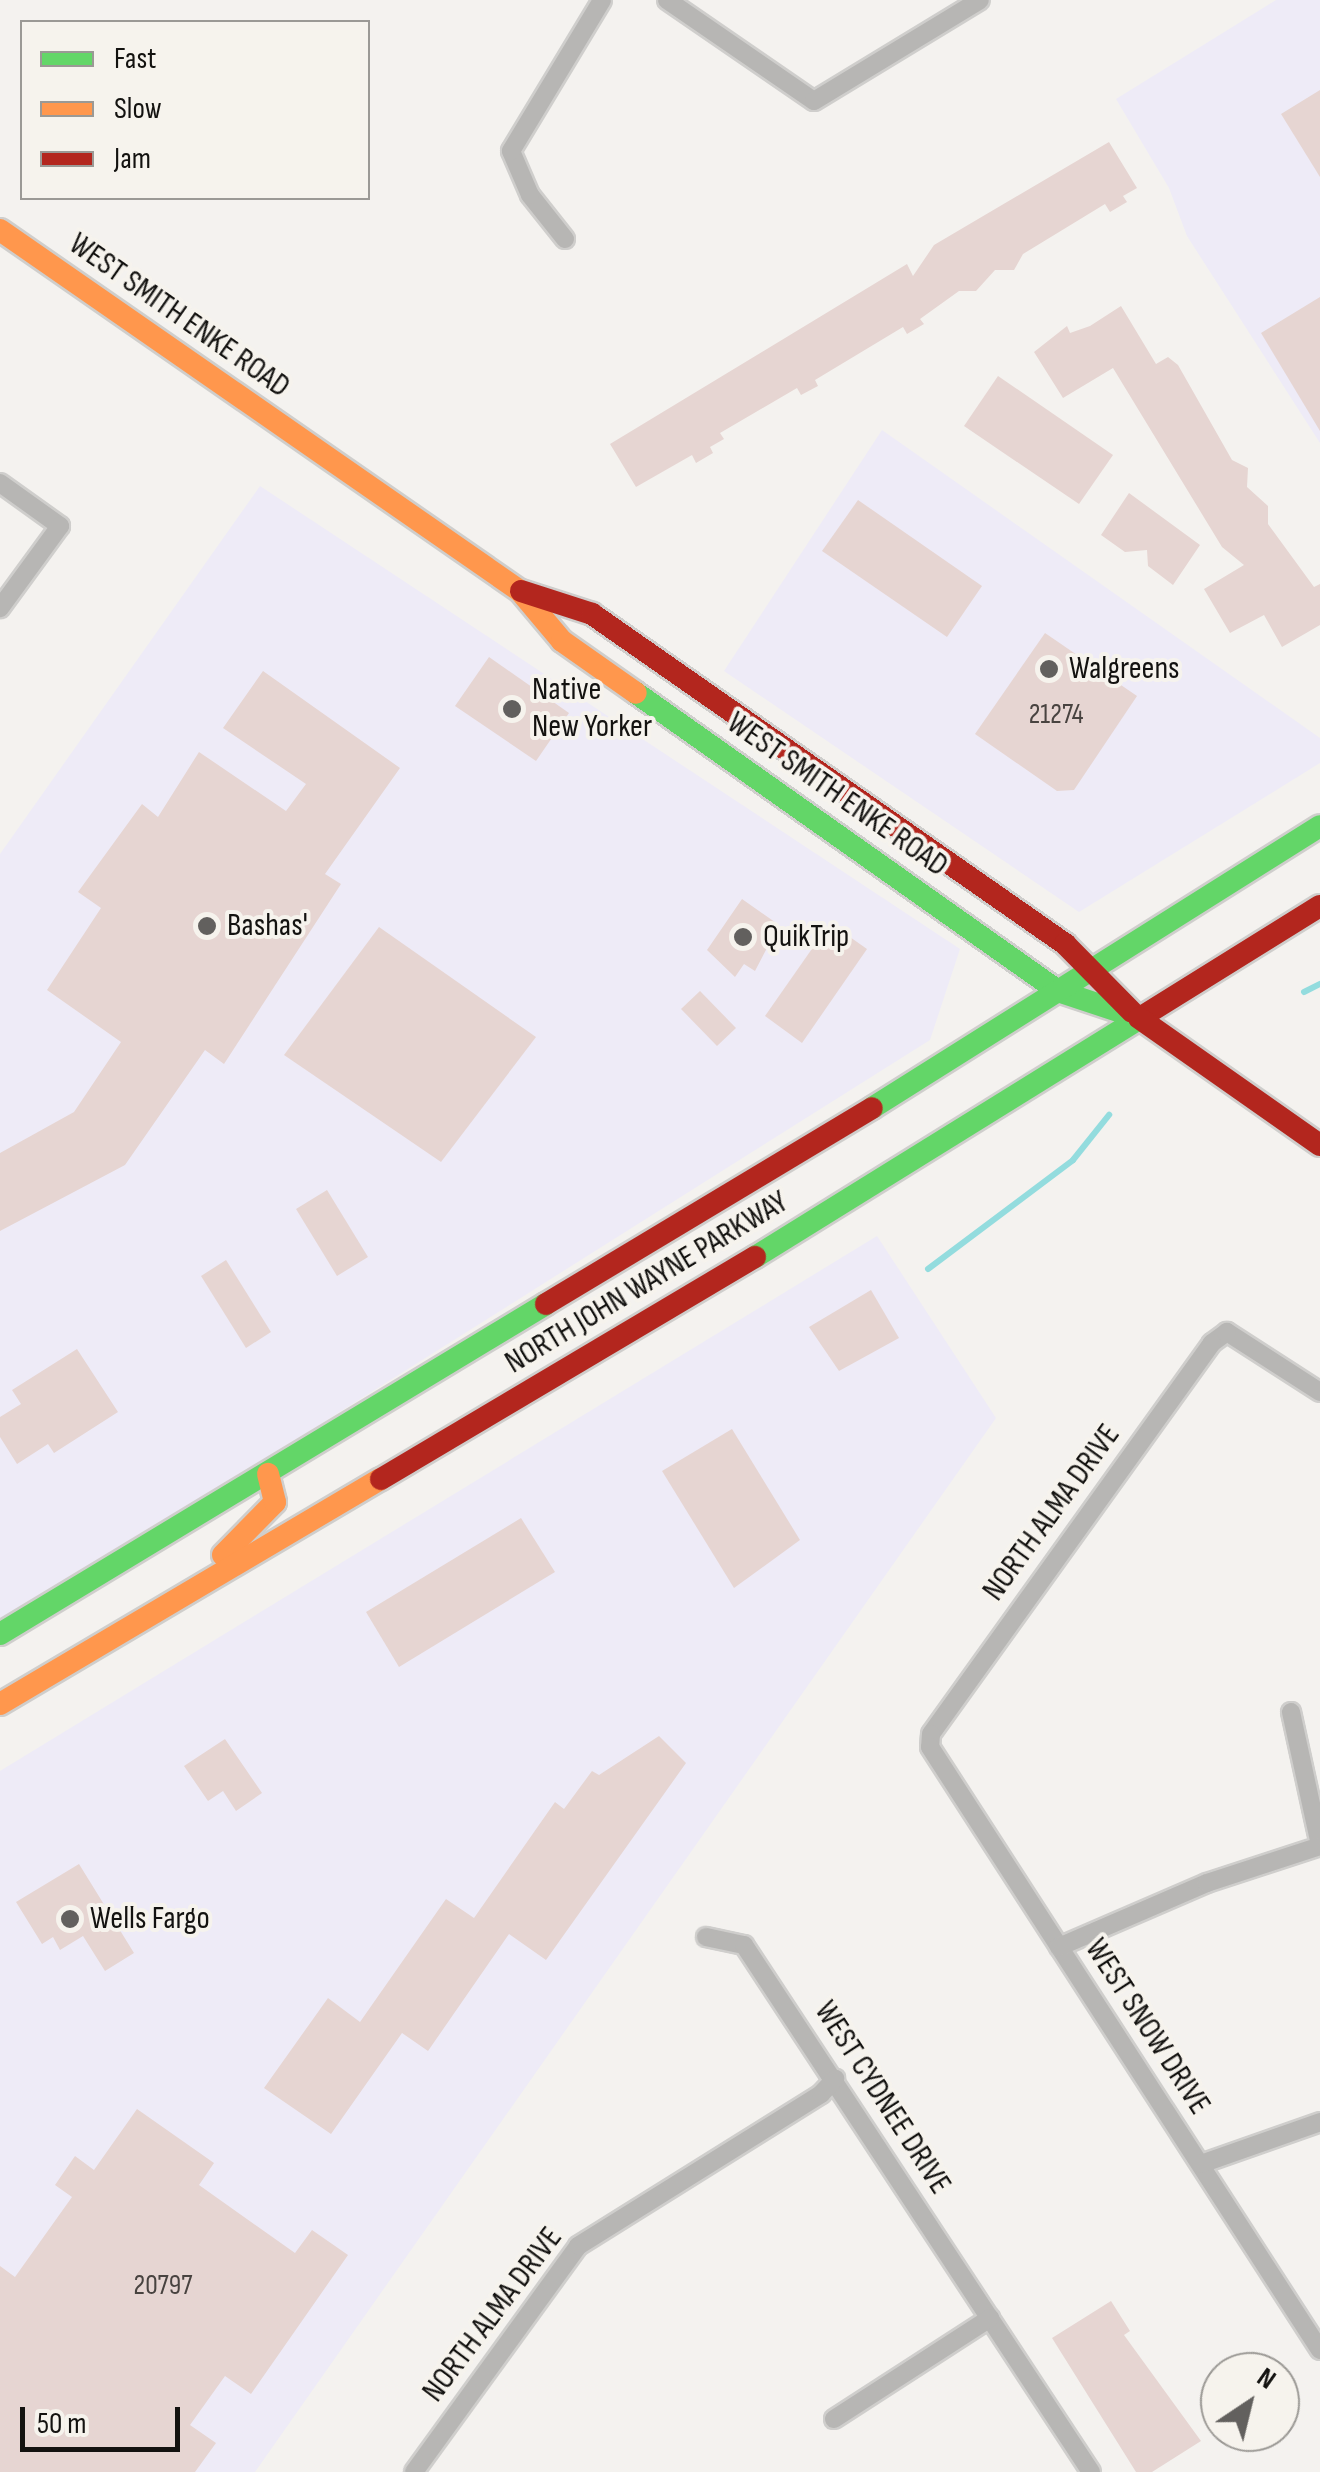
<!DOCTYPE html>
<html>
<head>
<meta charset="utf-8">
<style>
  body { margin:0 }
  #map { position:relative; width:1320px; height:2472px; overflow:hidden; background:#f4f2ef; font-family:"Sofia Sans Condensed",sans-serif }
  div>[style] { position:absolute }
  .commercial>* { inset:0; background:#eeebf7 }
  .stream>* { height:6px; margin:-3px; padding:0 3px; transform-origin:3px; border-radius:3px; background:#93dcde }
  .building>* { inset:0; background:#e6d5d2 }
  .roads { filter:drop-shadow(2px 0 #cfcecc) drop-shadow(-2px 0 #cfcecc) drop-shadow(0 2px #cfcecc) drop-shadow(0 -2px #cfcecc) }
  .street>* { height:18px; margin:-9px; padding:0 9px; transform-origin:9px; border-radius:9px; background:#b7b6b4 }
  .fast>* { height:22px; margin:-11px; padding:0 11px; transform-origin:11px; border-radius:11px; background:#63d668 }
  .slow>* { height:22px; margin:-11px; padding:0 11px; transform-origin:11px; border-radius:11px; background:#ff974d }
  .jam>* { height:22px; margin:-11px; padding:0 11px; transform-origin:11px; border-radius:11px; background:#b3261e }
  .dots>* { width:28px; height:28px; translate:-50% -50%; box-sizing:border-box; border:5px solid #f6f3ed; border-radius:50% }
  span { translate:-50% -50%; white-space:nowrap; text-align:center; line-height:1.15; -webkit-text-stroke:8px #f6f3ed; paint-order:stroke }
  .number-label { font-size:28px; color:#484340 }
  .number-label span { -webkit-text-stroke-width:0 }
  .street-label { font-size:32px; color:#131210 }
  .poi-label { font-size:32px; color:#131210 }
  .left { translate:0 -50%; text-align:left }
  .legend { position:absolute; left:20px; top:20px; width:350px; height:180px; box-sizing:border-box; background:#f6f3ed; border:2px solid #9b9995; margin:0; padding:12px 18px; list-style:none; font-size:30px; color:#131210 }
  .legend li { display:flex; align-items:center; gap:20px; height:50px }
  .legend b { width:50px; border:2px solid #9b9995 }
  .north { position:absolute; left:1200px; top:2352px; width:100px; height:100px; box-sizing:border-box; background:#f6f3ed; border:2px solid #9b9995; border-radius:50%; rotate:35deg; font-size:28px; font-weight:700; line-height:40px; text-align:center; color:#131210 }
  .north::after { content:''; display:block; margin:auto; width:35px; height:45px; background:#62605e; clip-path:polygon(50% 0,100% 100%,50% 72%,0 100%) }
  .scale { position:absolute; left:20px; top:2407px; width:160px; height:45px; box-sizing:border-box; border:5px solid #131210; border-top:0; padding-left:12px; font-size:30px; line-height:35px; white-space:nowrap; color:#131210; -webkit-text-stroke:8px #f6f3ed; paint-order:stroke }
</style>
</head>
<body>
<div id="map">
  <div class="commercial">
    <div style="clip-path:polygon(1276px 0,1320px 0,1320px 443px,1187px 236px,1169px 188px,1116px 99px)"></div>
    <div style="clip-path:polygon(882px 430px,1320px 738px,1320px 763px,1079px 912px,724px 671px)"></div>
    <div style="clip-path:polygon(260px 486px,960px 949px,930px 1040px,0 1626px,0 854px)"></div>
    <div style="clip-path:polygon(877px 1236px,996px 1418px,255px 2472px,0 2472px,0 1771px)"></div>
  </div>
  <div class="stream">
    <div style="left:1304px;top:992px;width:18px;rotate:-27deg"></div>
    <div style="left:928px;top:1269px;width:181px;rotate:-36.9deg"></div>
    <div style="left:1073px;top:1160px;width:58px;rotate:-51.3deg"></div>
  </div>
  <div class="building">
    <div style="clip-path:polygon(1320px 90px,1320px 177px,1281px 114px)"></div>
    <div style="clip-path:polygon(1109px 142px,1137px 188px,1123px 196px,1127px 202px,1110px 212px,1105px 204px,1023px 254px,1014px 270px,995px 270px,976px 291px,959px 291px,920px 319px,924px 324px,907px 334px,903px 327px,815px 380px,818px 386px,801px 395px,797px 388px,720px 433px,724px 439px,710px 447px,713px 453px,696px 463px,692px 455px,636px 487px,610px 444px,907px 264px,913px 276px,934px 245px)"></div>
    <div style="clip-path:polygon(1320px 297px,1320px 431px,1261px 333px)"></div>
    <div style="clip-path:polygon(1121px 306px,1156px 364px,1168px 357px,1178px 365px,1232px 460px,1248px 468px,1247px 487px,1268px 506px,1268px 524px,1314px 587px,1320px 584px,1320px 625px,1282px 647px,1264px 615px,1230px 633px,1204px 589px,1244px 565px,1222px 547px,1113px 368px,1063px 398px,1034px 352px,1067px 326px,1070px 333px,1090px 326px)"></div>
    <div style="clip-path:polygon(998px 376px,1113px 455px,1079px 504px,964px 426px)"></div>
    <div style="clip-path:polygon(1129px 493px,1200px 545px,1173px 585px,1148px 566px,1147px 550px,1125px 552px,1101px 535px)"></div>
    <div style="clip-path:polygon(858px 500px,982px 586px,947px 637px,822px 551px)"></div>
    <div style="clip-path:polygon(1045px 633px,1137px 696px,1074px 790px,1057px 791px,975px 734px)"></div>
    <div style="clip-path:polygon(489px 657px,569px 713px,536px 761px,455px 706px)"></div>
    <div style="clip-path:polygon(263px 671px,400px 768px,325px 874px,341px 884px,224px 1064px,205px 1050px,125px 1165px,0 1231px,0 1153px,74px 1112px,121px 1042px,47px 990px,101px 908px,78px 892px,142px 804px,158px 817px,199px 752px,286px 811px,306px 784px,223px 728px)"></div>
    <div style="clip-path:polygon(742px 899px,779px 925px,755px 971px,744px 964px,735px 977px,707px 950px)"></div>
    <div style="clip-path:polygon(830px 923px,867px 949px,802px 1043px,765px 1016px)"></div>
    <div style="clip-path:polygon(379px 927px,536px 1037px,441px 1162px,284px 1055px)"></div>
    <div style="clip-path:polygon(700px 991px,736px 1028px,717px 1046px,681px 1009px)"></div>
    <div style="clip-path:polygon(327px 1190px,368px 1257px,337px 1276px,296px 1209px)"></div>
    <div style="clip-path:polygon(226px 1260px,271px 1332px,246px 1348px,201px 1276px)"></div>
    <div style="clip-path:polygon(871px 1290px,899px 1338px,839px 1371px,809px 1327px)"></div>
    <div style="clip-path:polygon(77px 1349px,118px 1412px,54px 1453px,48px 1444px,17px 1464px,0 1437px,0 1417px,21px 1404px,12px 1390px)"></div>
    <div style="clip-path:polygon(732px 1429px,800px 1540px,734px 1588px,662px 1471px)"></div>
    <div style="clip-path:polygon(521px 1518px,555px 1572px,399px 1667px,366px 1612px)"></div>
    <div style="clip-path:polygon(659px 1736px,686px 1763px,546px 1960px,509px 1934px,428px 2051px,402px 2033px,331px 2134px,264px 2088px,328px 1998px,360px 2022px,446px 1899px,474px 1918px,555px 1802px,564px 1809px,592px 1771px,599px 1775px)"></div>
    <div style="clip-path:polygon(225px 1739px,262px 1793px,236px 1811px,223px 1791px,208px 1801px,184px 1766px)"></div>
    <div style="clip-path:polygon(79px 1864px,134px 1953px,105px 1971px,83px 1936px,60px 1950px,53px 1937px,42px 1944px,16px 1902px)"></div>
    <div style="clip-path:polygon(137px 2109px,214px 2163px,199px 2185px,295px 2253px,312px 2230px,348px 2255px,251px 2394px,225px 2376px,190px 2425px,216px 2443px,195px 2472px,0 2472px,0 2266px,15px 2277px,72px 2197px,55px 2185px,75px 2156px,94px 2170px)"></div>
    <div style="clip-path:polygon(1111px 2301px,1130px 2331px,1124px 2335px,1201px 2441px,1152px 2472px,1136px 2472px,1052px 2338px)"></div>
  </div>
  <div class="roads">
    <div class="street">
      <div style="left:667px;top:0;width:178px;rotate:34.5deg"></div>
      <div style="left:814px;top:101px;width:194px;rotate:-31.3deg"></div>
      <div style="left:565px;top:239px;width:56px;rotate:-128.5deg"></div>
      <div style="left:530px;top:195px;width:48px;rotate:-113.4deg"></div>
      <div style="left:511px;top:151px;width:176px;rotate:-58.9deg"></div>
      <div style="left:0;top:483px;width:74px;rotate:35.6deg"></div>
      <div style="left:60px;top:526px;width:102px;rotate:126.2deg"></div>
      <div style="left:1320px;top:1392px;width:111px;rotate:-147.2deg"></div>
      <div style="left:1227px;top:1332px;width:19px;rotate:144deg"></div>
      <div style="left:1212px;top:1343px;width:481px;rotate:125.7deg"></div>
      <div style="left:931px;top:1734px;width:13px;rotate:94deg"></div>
      <div style="left:930px;top:1747px;width:718px;rotate:57.11deg"></div>
      <div style="left:1291px;top:1712px;width:136px;rotate:77.7deg"></div>
      <div style="left:706px;top:1937px;width:39px;rotate:12deg"></div>
      <div style="left:744px;top:1945px;width:631px;rotate:56.64deg"></div>
      <div style="left:1059px;top:1947px;width:161px;rotate:-23.4deg"></div>
      <div style="left:1207px;top:1883px;width:119px;rotate:-18.1deg"></div>
      <div style="left:1201px;top:2164px;width:126px;rotate:-19.4deg"></div>
      <div style="left:834px;top:2419px;width:186px;rotate:-32.9deg"></div>
      <div style="left:414px;top:2472px;width:279px;rotate:-54deg"></div>
      <div style="left:578px;top:2246px;width:287px;rotate:-32deg"></div>
      <div style="left:821px;top:2094px;width:21px;rotate:-47deg"></div>
    </div>
    <div class="fast">
      <div style="left:636px;top:693px;width:517px;rotate:35.23deg"></div>
      <div style="left:1058px;top:991px;width:85px;rotate:18.4deg"></div>
      <div style="left:872px;top:1108px;width:529px;rotate:-32.19deg"></div>
      <div style="left:755px;top:1257px;width:457px;rotate:-31.8deg"></div>
      <div style="left:0;top:1634px;width:638px;rotate:-31.15deg"></div>
    </div>
    <div class="slow">
      <div style="left:0;top:230px;width:633px;rotate:34.77deg"></div>
      <div style="left:520px;top:591px;width:65px;rotate:50deg"></div>
      <div style="left:562px;top:641px;width:90px;rotate:35.1deg"></div>
      <div style="left:223px;top:1555px;width:74px;rotate:-45.5deg"></div>
      <div style="left:275px;top:1502px;width:29px;rotate:-104deg"></div>
      <div style="left:0;top:1704px;width:442px;rotate:-30.6deg"></div>
    </div>
    <div class="jam">
      <div style="left:521px;top:591px;width:75px;rotate:17.9deg"></div>
      <div style="left:592px;top:614px;width:577px;rotate:34.9deg"></div>
      <div style="left:1065px;top:944px;width:95px;rotate:45.4deg"></div>
      <div style="left:1143px;top:1016px;width:208px;rotate:-31.9deg"></div>
      <div style="left:1139px;top:1018px;width:221px;rotate:35.1deg"></div>
      <div style="left:546px;top:1304px;width:380px;rotate:-31deg"></div>
      <div style="left:381px;top:1479px;width:435px;rotate:-30.7deg"></div>
    </div>
  </div>
  <div class="dots">
    <div style="left:1049px;top:669px;background:#62605e"></div>
    <div style="left:512px;top:709px;background:#62605e"></div>
    <div style="left:207px;top:926px;background:#62605e"></div>
    <div style="left:743px;top:937px;background:#62605e"></div>
    <div style="left:70px;top:1919px;background:#62605e"></div>
  </div>
  <div class="number-label">
    <span style="left:1056px;top:715px">21274</span>
    <span style="left:163px;top:2286px">20797</span>
  </div>
  <div class="street-label">
    <span style="left:179px;top:316px;rotate:35deg">WEST SMITH ENKE ROAD</span>
    <span style="left:837px;top:795px;rotate:35deg">WEST SMITH ENKE ROAD</span>
    <span style="left:647px;top:1283px;rotate:-31deg">NORTH JOHN WAYNE PARKWAY</span>
    <span style="left:1052px;top:1513px;rotate:-54deg">NORTH ALMA DRIVE</span>
    <span style="left:1147px;top:2027px;rotate:57deg">WEST SNOW DRIVE</span>
    <span style="left:882px;top:2098px;rotate:57deg">WEST CYDNEE DRIVE</span>
    <span style="left:493px;top:2315px;rotate:-53deg">NORTH ALMA DRIVE</span>
  </div>
  <div class="poi-label">
    <span class="left" style="left:1069px;top:669px">Walgreens</span>
    <span class="left" style="left:532px;top:709px">Native<br>New Yorker</span>
    <span class="left" style="left:227px;top:926px">Bashas'</span>
    <span class="left" style="left:763px;top:937px">QuikTrip</span>
    <span class="left" style="left:90px;top:1919px">Wells Fargo</span>
  </div>
  <ul class="legend">
  <li><b style="height:12px;background:#63d668"></b>Fast</li>
  <li><b style="height:12px;background:#ff974d"></b>Slow</li>
  <li><b style="height:12px;background:#b3261e"></b>Jam</li>
  </ul>
  <div class="north">N</div>
  <div class="scale">50 m</div>
</div>
</body>
</html>
